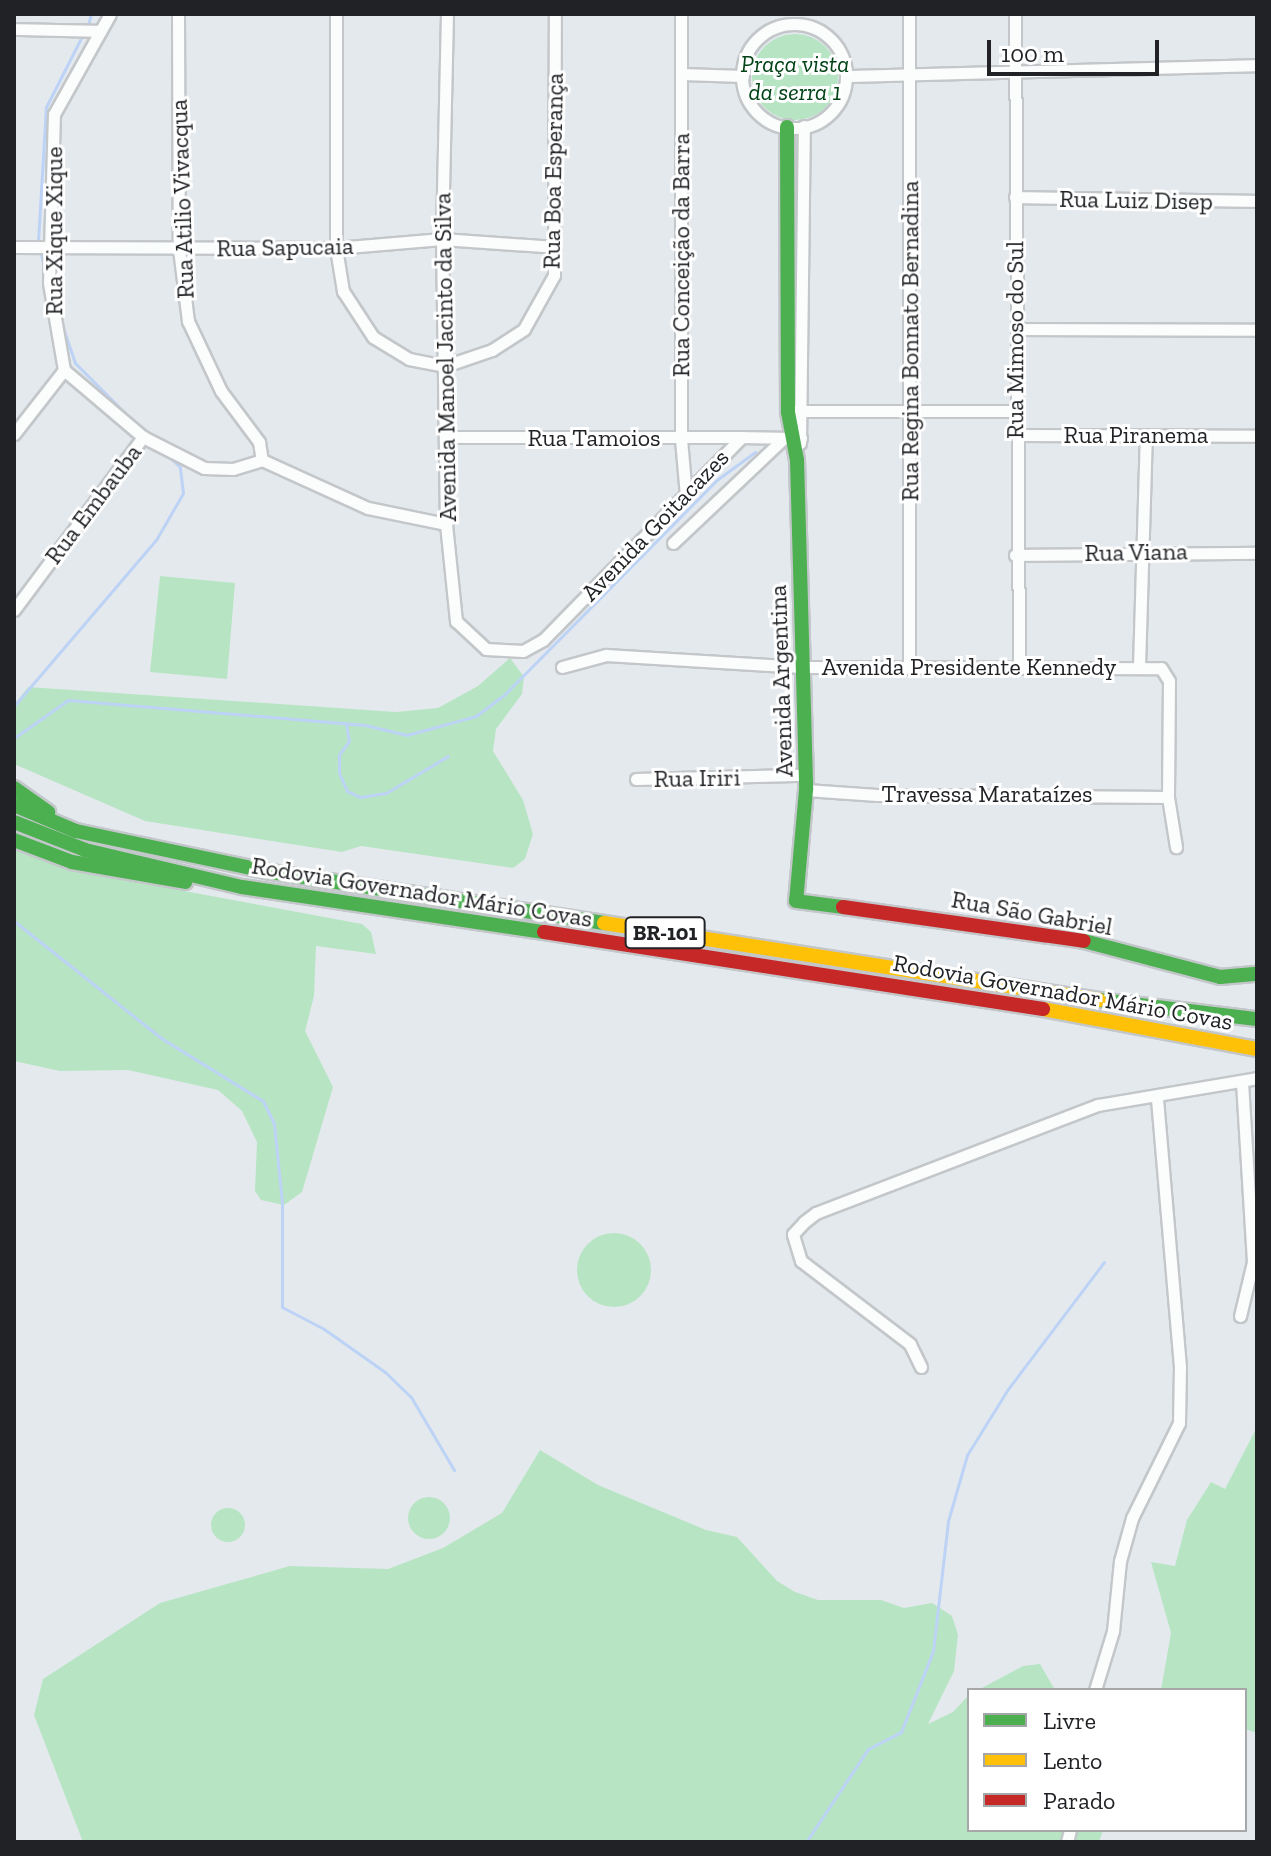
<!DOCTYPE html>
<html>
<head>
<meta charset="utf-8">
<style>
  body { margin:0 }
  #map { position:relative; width:1271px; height:1856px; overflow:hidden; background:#e4e9ee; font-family:"Zilla Slab",serif }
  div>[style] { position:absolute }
  .green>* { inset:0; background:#b7e5c3 }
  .round { border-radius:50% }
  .stream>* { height:3px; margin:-1.5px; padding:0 1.5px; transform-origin:1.5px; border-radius:1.5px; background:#bdd3f6 }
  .roads { filter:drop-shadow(2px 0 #c3c7ca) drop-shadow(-2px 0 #c3c7ca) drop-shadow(0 2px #c3c7ca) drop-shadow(0 -2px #c3c7ca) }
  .street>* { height:11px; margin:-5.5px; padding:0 5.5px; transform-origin:5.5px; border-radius:5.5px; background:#fbfcfc }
  .street>.ring { margin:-5.5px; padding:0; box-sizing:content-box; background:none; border:11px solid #fbfcfc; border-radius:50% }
  .fast>* { height:14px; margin:-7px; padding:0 7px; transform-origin:7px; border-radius:7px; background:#4caf50 }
  .slow>* { height:14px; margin:-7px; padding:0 7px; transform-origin:7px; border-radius:7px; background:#ffc107 }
  .jam>* { height:14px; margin:-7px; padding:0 7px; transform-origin:7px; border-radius:7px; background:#c62828 }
  span { translate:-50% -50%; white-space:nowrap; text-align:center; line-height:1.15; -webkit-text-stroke:6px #fff; paint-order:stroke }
  .shield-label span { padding:2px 6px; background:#fff; border:2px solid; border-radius:6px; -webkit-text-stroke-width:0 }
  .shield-label { font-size:22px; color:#202225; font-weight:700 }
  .park-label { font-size:24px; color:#014216; font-style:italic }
  .street-label { font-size:24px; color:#202225 }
  .frame { position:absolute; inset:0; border:16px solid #202225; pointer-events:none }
  .legend { position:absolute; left:967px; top:1688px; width:280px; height:144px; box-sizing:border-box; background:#fff; border:2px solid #a6a7a8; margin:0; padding:10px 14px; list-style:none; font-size:24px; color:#202225 }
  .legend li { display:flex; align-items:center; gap:16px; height:40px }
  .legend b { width:40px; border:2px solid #a6a7a8 }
  .scale { position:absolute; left:987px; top:40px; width:172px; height:36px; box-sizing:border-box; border:4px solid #202225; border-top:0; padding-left:10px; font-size:24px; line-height:28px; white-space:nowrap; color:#202225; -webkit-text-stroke:6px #fff; paint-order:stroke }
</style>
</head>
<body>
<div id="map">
  <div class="green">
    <div class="round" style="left:752px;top:34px;width:86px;height:86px"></div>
    <div style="clip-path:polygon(160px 576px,235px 583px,227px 679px,150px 672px)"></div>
    <div style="clip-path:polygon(510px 658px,524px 677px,522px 694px,496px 729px,493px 751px,523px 800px,533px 834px,525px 859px,513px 868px,361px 846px,342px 852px,145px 821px,14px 764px,14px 705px,28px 687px,396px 712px,438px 708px,478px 686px)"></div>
    <div style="clip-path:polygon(14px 847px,87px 873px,362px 924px,371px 932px,376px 954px,316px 946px,314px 996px,305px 1031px,333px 1087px,302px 1192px,284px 1205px,261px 1200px,255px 1191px,257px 1142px,242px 1111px,218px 1090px,128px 1070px,60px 1071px,14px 1061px)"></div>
    <div class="round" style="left:577px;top:1233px;width:74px;height:74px"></div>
    <div style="clip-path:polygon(1257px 1427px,1257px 1733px,1245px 1729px,1245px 1690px,1161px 1690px,1171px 1633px,1151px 1562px,1175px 1566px,1187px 1520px,1211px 1482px,1225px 1489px)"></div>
    <div style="clip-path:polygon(540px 1450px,598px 1485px,706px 1530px,737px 1537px,777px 1581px,795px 1592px,818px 1600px,881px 1600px,904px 1608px,932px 1603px,952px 1616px,958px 1635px,954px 1671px,928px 1724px,953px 1712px,969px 1695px,969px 1830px,1103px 1830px,1099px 1842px,83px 1842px,34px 1715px,43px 1679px,160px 1603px,290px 1566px,388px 1569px,443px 1548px,502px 1513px)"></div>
    <div class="round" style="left:408px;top:1497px;width:42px;height:42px"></div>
    <div class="round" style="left:211px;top:1508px;width:34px;height:34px"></div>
    <div style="clip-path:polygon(1040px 1664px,1055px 1690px,978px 1690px,1023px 1666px)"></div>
  </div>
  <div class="stream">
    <div style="left:88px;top:25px;width:11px;rotate:-75deg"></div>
    <div style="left:38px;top:241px;width:134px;rotate:-86.6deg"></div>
    <div style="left:46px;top:107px;width:80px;rotate:-63.1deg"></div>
    <div style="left:40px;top:249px;width:25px;rotate:78deg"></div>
    <div style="left:62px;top:325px;width:40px;rotate:71.1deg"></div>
    <div style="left:75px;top:363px;width:88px;rotate:45deg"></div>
    <div style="left:14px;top:706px;width:218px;rotate:-49.5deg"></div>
    <div style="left:156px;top:540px;width:54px;rotate:-60.1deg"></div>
    <div style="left:183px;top:493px;width:26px;rotate:-97deg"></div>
    <div style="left:180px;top:467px;width:18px;rotate:-137deg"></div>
    <div style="left:346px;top:723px;width:18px;rotate:81deg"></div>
    <div style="left:349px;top:741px;width:17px;rotate:126deg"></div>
    <div style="left:339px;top:755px;width:18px;rotate:90deg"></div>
    <div style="left:339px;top:773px;width:20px;rotate:66deg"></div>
    <div style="left:347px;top:791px;width:14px;rotate:25deg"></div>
    <div style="left:360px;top:797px;width:26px;rotate:-9deg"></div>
    <div style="left:386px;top:793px;width:72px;rotate:-30.8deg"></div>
    <div style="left:14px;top:738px;width:66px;rotate:-35.1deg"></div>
    <div style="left:68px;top:700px;width:298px;rotate:4.8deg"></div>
    <div style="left:365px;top:725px;width:43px;rotate:13.4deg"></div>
    <div style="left:407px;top:735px;width:72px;rotate:-15.4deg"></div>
    <div style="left:476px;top:716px;width:34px;rotate:-37deg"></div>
    <div style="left:503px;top:696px;width:305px;rotate:-45.3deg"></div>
    <div style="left:718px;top:479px;width:46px;rotate:-36.1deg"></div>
    <div style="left:14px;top:921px;width:188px;rotate:38.5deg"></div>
    <div style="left:161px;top:1038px;width:120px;rotate:31.7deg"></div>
    <div style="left:263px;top:1101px;width:25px;rotate:64deg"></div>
    <div style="left:274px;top:1124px;width:79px;rotate:84.2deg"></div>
    <div style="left:282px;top:1203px;width:104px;rotate:90deg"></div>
    <div style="left:282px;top:1307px;width:47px;rotate:27.6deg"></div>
    <div style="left:324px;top:1329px;width:75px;rotate:35.2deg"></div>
    <div style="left:385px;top:1372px;width:36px;rotate:44deg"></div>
    <div style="left:411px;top:1397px;width:85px;rotate:59.5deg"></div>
    <div style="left:806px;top:1842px;width:112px;rotate:-56.3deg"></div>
    <div style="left:868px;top:1749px;width:37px;rotate:-27deg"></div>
    <div style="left:901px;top:1732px;width:87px;rotate:-68.4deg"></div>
    <div style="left:933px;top:1651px;width:131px;rotate:-83.4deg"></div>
    <div style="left:948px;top:1521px;width:69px;rotate:-73.9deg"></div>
    <div style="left:967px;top:1455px;width:78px;rotate:-58.2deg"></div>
    <div style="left:1008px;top:1389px;width:159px;rotate:-52.9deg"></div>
  </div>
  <div class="roads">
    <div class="street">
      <div style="left:110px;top:14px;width:115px;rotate:119.2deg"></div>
      <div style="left:54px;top:114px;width:169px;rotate:91.7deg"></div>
      <div style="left:49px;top:283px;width:88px;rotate:80.2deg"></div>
      <div style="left:64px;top:370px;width:104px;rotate:40.3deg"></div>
      <div style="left:143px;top:437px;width:68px;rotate:26.9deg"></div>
      <div style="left:204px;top:468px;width:29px;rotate:2deg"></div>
      <div style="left:233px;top:469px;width:30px;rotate:-17deg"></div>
      <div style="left:262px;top:460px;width:116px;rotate:24.4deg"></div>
      <div style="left:368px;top:508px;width:80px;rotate:11.6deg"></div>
      <div style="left:178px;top:14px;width:235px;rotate:89.8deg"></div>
      <div style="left:179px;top:249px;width:73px;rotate:82.9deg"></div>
      <div style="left:188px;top:321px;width:77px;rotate:64.8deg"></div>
      <div style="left:221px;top:391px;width:64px;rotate:53.3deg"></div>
      <div style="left:259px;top:442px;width:18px;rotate:81deg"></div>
      <div style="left:336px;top:14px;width:234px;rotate:90deg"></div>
      <div style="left:336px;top:248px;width:44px;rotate:80.8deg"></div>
      <div style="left:343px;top:291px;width:55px;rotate:56.9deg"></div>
      <div style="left:373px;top:337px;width:42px;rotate:31.4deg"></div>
      <div style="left:409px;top:359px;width:37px;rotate:11deg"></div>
      <div style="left:445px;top:366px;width:50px;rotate:-18.8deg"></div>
      <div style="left:492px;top:350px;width:38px;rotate:-33deg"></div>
      <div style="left:524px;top:329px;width:62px;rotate:-60.9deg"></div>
      <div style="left:554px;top:275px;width:261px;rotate:-89.8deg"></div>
      <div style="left:447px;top:14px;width:225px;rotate:91.3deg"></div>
      <div style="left:442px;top:239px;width:285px;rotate:89.2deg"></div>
      <div style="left:446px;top:524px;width:98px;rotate:84.1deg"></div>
      <div style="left:456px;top:621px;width:41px;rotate:43deg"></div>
      <div style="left:486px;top:649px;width:37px;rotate:3deg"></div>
      <div style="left:523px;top:651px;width:23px;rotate:-29deg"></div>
      <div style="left:543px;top:640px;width:284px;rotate:-45.6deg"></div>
      <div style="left:742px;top:437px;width:59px;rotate:1deg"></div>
      <div style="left:681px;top:14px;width:425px;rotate:90deg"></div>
      <div style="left:681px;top:439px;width:57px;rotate:85deg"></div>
      <div style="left:1015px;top:14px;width:652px;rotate:89.65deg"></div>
      <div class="ring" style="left:742px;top:24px;width:93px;height:93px"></div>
      <div style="left:14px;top:29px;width:86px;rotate:1.3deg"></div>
      <div style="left:682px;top:74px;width:61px;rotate:1.9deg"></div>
      <div style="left:846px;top:76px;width:411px;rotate:-1.5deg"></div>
      <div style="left:1015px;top:197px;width:242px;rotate:0.9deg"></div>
      <div style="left:14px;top:247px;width:322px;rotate:0.2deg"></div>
      <div style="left:336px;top:248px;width:106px;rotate:-4.9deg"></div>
      <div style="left:442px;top:239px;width:113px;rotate:4deg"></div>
      <div style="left:1017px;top:329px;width:240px;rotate:0.2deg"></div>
      <div style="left:796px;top:411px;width:218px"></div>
      <div style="left:14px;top:434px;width:81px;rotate:-52deg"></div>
      <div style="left:1016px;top:435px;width:241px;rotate:0.2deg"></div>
      <div style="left:446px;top:437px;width:296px"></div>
      <div style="left:800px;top:443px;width:317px;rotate:-89.3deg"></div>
      <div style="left:673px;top:543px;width:153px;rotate:-43.4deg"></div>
      <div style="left:1015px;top:555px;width:242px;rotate:-0.5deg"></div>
      <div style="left:14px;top:610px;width:216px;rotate:-53.3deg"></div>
      <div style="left:562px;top:667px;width:46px;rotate:-15.3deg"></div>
      <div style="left:606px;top:655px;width:196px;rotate:3.5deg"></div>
      <div style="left:802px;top:667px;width:359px;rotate:0.2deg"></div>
      <div style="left:1161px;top:668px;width:15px;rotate:58deg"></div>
      <div style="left:1169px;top:681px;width:116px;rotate:90.5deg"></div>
      <div style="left:1168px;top:797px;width:51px;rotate:80.9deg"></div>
      <div style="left:1139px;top:667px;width:232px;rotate:-88.3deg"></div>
      <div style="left:909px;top:668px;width:654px;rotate:-90deg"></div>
      <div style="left:636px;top:779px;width:169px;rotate:-1.4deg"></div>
      <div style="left:806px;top:790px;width:71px;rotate:4deg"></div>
      <div style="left:877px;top:795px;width:291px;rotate:0.4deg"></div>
      <div style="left:1240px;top:1316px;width:56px;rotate:-76.5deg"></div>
      <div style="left:1253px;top:1262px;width:178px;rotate:-93.5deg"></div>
      <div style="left:921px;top:1367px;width:25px;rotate:-116deg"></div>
      <div style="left:910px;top:1344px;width:137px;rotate:-142.7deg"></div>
      <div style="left:801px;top:1261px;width:28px;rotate:-107deg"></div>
      <div style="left:793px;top:1234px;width:16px;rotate:-47deg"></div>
      <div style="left:804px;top:1222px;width:15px;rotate:-37deg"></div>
      <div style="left:816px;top:1213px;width:302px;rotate:-21deg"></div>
      <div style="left:1098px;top:1105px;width:161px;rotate:-9.6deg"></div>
      <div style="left:1095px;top:1690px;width:62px;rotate:-73deg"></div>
      <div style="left:1113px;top:1631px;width:70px;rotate:-84.3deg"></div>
      <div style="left:1120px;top:1561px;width:45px;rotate:-74.4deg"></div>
      <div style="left:1132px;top:1518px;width:106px;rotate:-63.7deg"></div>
      <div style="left:1179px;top:1423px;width:56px;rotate:-89deg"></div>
      <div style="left:1180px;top:1367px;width:272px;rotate:-94.9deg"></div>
      <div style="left:1067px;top:1842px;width:12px;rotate:-76deg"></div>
    </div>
    <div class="fast">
      <div style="left:787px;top:127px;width:285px;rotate:89.8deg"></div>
      <div style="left:788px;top:412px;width:49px;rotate:79.4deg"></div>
      <div style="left:797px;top:460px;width:330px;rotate:88.4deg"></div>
      <div style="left:806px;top:790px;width:111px;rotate:95.1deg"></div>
      <div style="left:796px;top:901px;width:47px;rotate:7.3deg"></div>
      <div style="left:14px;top:788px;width:42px;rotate:35.2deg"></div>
      <div style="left:14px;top:805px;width:67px;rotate:22.8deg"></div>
      <div style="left:76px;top:831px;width:199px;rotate:11.9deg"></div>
      <div style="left:271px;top:872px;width:337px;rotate:8.7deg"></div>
      <div style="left:14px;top:822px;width:76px;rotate:21.5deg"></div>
      <div style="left:85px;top:850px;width:161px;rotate:13.3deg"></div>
      <div style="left:242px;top:887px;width:305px;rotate:8.5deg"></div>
      <div style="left:14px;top:840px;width:62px;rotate:20.8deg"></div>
      <div style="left:72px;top:862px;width:115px;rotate:10deg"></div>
      <div style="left:1084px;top:941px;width:141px;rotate:14.8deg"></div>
      <div style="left:1220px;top:977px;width:37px;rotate:-5deg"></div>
      <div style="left:1099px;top:1000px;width:159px;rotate:6.9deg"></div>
    </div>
    <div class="slow">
      <div style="left:604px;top:923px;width:501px;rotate:8.84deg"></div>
      <div style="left:1043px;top:1009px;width:218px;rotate:10.6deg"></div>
    </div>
    <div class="jam">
      <div style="left:843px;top:907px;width:243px;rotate:8deg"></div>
      <div style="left:544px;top:932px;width:505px;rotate:8.77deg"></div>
    </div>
  </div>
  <div class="shield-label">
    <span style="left:665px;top:933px">BR-101</span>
  </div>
  <div class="park-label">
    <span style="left:795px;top:78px">Praça vista<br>da serra 1</span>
  </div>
  <div class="street-label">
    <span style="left:553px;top:171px;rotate:-89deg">Rua Boa Esperança</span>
    <span style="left:182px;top:199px;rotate:-92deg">Rua Atilio Vivacqua</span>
    <span style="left:1136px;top:200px;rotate:1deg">Rua Luiz Disep</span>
    <span style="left:54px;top:231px;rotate:-90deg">Rua Xique Xique</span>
    <span style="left:285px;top:247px;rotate:-1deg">Rua Sapucaia</span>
    <span style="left:681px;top:255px;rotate:-90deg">Rua Conceição da Barra</span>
    <span style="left:1015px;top:340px;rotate:-90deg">Rua Mimoso do Sul</span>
    <span style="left:910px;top:341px;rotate:-90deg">Rua Regina Bonnato Bernadina</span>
    <span style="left:445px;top:357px;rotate:-91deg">Avenida Manoel Jacinto da Silva</span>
    <span style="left:1136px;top:435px">Rua Piranema</span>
    <span style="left:594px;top:438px">Rua Tamoios</span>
    <span style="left:93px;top:504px;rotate:-53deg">Rua Embauba</span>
    <span style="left:655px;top:525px;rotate:-46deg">Avenida Goitacazes</span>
    <span style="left:1136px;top:552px;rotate:-1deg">Rua Viana</span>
    <span style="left:969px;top:667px">Avenida Presidente Kennedy</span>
    <span style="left:781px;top:681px;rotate:-92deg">Avenida Argentina</span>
    <span style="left:697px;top:778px;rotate:-1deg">Rua Iriri</span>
    <span style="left:987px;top:794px">Travessa Marataízes</span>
    <span style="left:422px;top:892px;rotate:9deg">Rodovia Governador Mário Covas</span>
    <span style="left:1032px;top:913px;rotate:10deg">Rua São Gabriel</span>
    <span style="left:1063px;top:992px;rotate:10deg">Rodovia Governador Mário Covas</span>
  </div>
  <div class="frame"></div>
  <ul class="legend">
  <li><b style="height:10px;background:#4caf50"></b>Livre</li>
  <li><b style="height:10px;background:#ffc107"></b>Lento</li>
  <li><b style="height:10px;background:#c62828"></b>Parado</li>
  </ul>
  <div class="scale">100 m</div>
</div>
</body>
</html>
